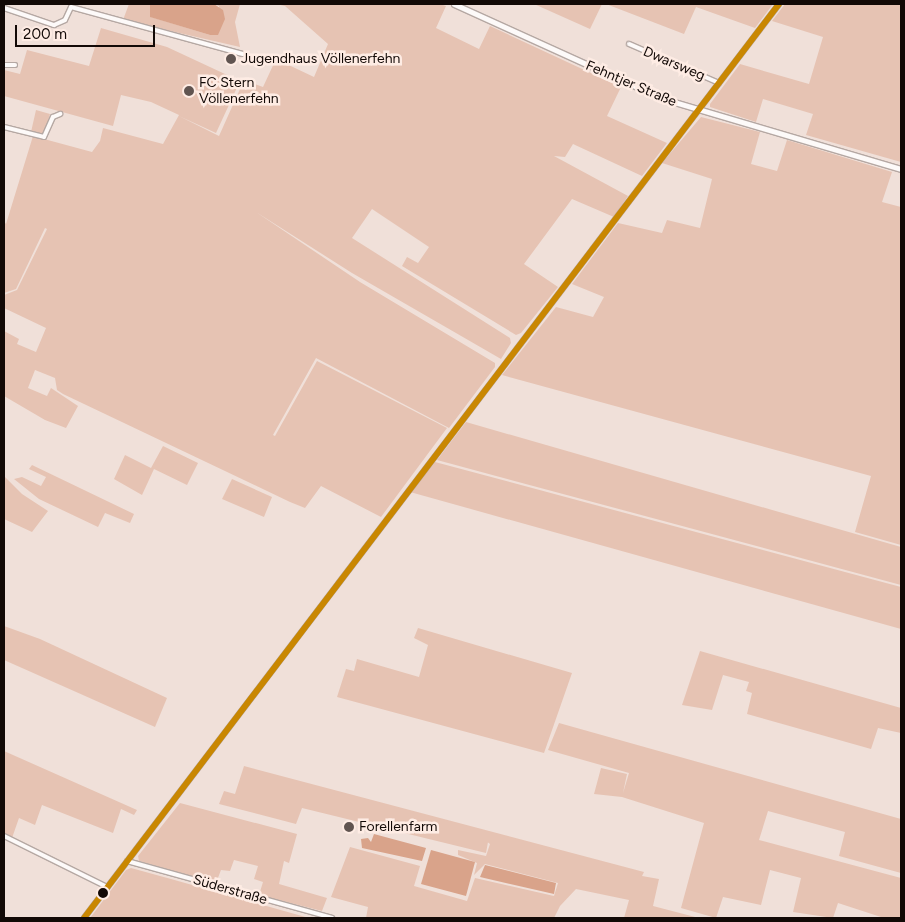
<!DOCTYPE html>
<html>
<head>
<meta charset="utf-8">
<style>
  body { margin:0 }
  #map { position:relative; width:905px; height:922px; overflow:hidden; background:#f0e0d9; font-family:Figtree,sans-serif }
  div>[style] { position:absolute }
  .green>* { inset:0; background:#e6c3b3 }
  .water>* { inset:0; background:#d9a38a }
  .roads { filter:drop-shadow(1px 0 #b5a8a3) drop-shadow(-1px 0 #b5a8a3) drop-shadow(0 1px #b5a8a3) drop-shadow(0 -1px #b5a8a3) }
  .minor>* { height:4px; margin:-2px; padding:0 2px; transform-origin:2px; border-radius:2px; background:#fdfaf9 }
  .tertiary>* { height:5px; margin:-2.5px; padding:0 2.5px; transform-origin:2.5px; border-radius:2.5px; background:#fdfaf9 }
  .bus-1>* { height:6px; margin:-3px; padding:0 3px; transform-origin:3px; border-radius:3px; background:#c98701 }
  .dots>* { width:14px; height:14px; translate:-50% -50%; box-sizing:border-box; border:2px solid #feece4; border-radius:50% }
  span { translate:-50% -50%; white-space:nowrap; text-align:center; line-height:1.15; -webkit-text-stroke:5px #feece4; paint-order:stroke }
  .poi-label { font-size:14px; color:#120906 }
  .left { translate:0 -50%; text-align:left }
  .street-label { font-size:14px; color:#120906 }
  .frame { position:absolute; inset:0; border:5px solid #120906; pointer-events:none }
  .scale { position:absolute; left:15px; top:25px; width:140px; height:22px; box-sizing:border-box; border:2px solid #120906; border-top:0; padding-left:6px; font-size:15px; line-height:18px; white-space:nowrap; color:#120906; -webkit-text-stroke:4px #feece4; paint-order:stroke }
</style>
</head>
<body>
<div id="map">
  <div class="green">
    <div style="clip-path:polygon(129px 4px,150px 4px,151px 17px,210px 35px,218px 35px,219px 6px,214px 4px,240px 4px,235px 22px,240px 47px,123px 20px)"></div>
    <div style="clip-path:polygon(276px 4px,440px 4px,446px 6px,436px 28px,479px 49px,490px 26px,621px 87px,607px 116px,667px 143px,642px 176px,573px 144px,565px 157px,554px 156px,628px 196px,614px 217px,572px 199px,524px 264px,558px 287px,521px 333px,516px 335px,402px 266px,407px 257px,418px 263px,429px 247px,372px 209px,352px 238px,510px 338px,511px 343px,501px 359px,352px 273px,256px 212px,360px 282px,495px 363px,495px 367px,449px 428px,316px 358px,273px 435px,275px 436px,317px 361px,447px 428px,381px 517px,321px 486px,305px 508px,290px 502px,63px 394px,57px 390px,55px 378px,35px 370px,28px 388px,47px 396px,51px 388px,78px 406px,66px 428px,45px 420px,4px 396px,4px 331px,19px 339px,17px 344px,36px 352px,46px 328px,4px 308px,4px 295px,17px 290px,47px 229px,45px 228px,16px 289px,4px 293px,4px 221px,6px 224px,33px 136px,92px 152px,100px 141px,103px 128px,163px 144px,179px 115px,151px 102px,121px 95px,113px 126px,4px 96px,4px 70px,20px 74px,27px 50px,89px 66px,101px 28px,167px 47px,240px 81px,216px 133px,179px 116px,219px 136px,244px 80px,263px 87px,276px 59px,314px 77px,328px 44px,285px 6px)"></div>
    <div style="clip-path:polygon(534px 4px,602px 4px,590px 29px)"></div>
    <div style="clip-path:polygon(606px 4px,773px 4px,755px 28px,696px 7px,684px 34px)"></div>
    <div style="clip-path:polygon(785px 4px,901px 4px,901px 162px,806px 135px,813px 114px,763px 99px,756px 122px,710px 107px,710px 104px,740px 64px,809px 84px,823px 37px,772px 21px)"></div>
    <div style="clip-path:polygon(36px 110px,50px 114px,44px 136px,31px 132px)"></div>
    <div style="clip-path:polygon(701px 117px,760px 132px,751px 164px,777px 171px,787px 140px,892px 172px,882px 202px,901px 207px,901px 545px,855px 532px,871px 476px,502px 375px,556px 307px,593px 317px,604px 297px,572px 284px,618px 223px,662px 233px,667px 220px,700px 228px,712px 179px,662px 163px)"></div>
    <div style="clip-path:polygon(466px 422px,901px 547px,901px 585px,437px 460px)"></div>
    <div style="clip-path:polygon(163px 446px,198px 463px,187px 485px,154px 469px,142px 495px,114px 479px,125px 455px,151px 468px)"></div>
    <div style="clip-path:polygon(435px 462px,901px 587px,901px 629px,410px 492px)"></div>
    <div style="clip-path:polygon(32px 465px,134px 514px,130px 523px,105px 513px,98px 527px,39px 499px,14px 479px,22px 477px,41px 486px,46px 477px,29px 469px)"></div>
    <div style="clip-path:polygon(4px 476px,22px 494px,48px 511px,32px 532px,4px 519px)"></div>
    <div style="clip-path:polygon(232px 479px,272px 497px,264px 517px,222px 499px)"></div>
    <div style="clip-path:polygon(4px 626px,40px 639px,167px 698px,155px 727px,4px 660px)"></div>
    <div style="clip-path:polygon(418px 628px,572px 673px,544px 753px,337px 697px,346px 669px,354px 671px,357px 659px,419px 677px,428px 645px,414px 638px)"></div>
    <div style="clip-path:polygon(700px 651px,901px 708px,901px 733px,878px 728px,871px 749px,747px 714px,752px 693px,746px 691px,749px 682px,723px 675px,712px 710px,682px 705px)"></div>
    <div style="clip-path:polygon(559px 723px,901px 819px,901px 873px,839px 856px,845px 832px,768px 811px,759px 840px,901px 878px,901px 918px,884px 918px,838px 903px,833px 918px,793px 912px,801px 878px,770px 870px,761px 905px,723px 897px,716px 918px,681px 908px,704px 823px,622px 797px,594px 794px,601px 768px,627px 774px,623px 793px,629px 773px,548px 750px)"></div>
    <div style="clip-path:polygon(4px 751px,137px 810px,134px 815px,121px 809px,113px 833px,42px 805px,35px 825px,19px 818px,12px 838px,4px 834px)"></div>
    <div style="clip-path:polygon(244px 766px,644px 872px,642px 876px,659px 879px,653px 906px,699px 918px,624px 918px,629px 900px,576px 889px,560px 906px,554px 918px,366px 918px,368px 907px,331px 897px,350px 847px,420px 866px,414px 886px,467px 901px,475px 878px,554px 896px,558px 883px,485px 864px,474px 875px,477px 863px,458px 855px,458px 850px,486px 856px,490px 844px,473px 831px,488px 842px,486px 853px,302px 808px,296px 824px,219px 804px,224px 791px,235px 794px)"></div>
    <div style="clip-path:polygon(180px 803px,297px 834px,289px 863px,284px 861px,279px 884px,327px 898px,322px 911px,259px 895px,263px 882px,254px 879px,258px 866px,234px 860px,230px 871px,221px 870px,216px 883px,139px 861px,138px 856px)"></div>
    <div style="clip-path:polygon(131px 868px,171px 879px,309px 918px,90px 918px,126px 870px)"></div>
  </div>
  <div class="water">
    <div style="clip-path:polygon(150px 4px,214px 4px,223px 10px,225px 19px,218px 35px,210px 35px,150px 17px)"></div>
    <div style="clip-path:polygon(374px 834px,426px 848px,422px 861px,362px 848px,361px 839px,368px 838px,371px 842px)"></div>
    <div style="clip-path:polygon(431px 850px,475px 862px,466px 896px,421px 884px)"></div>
    <div style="clip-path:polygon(485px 865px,556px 883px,554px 894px,480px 877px)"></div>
  </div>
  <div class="roads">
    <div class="minor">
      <div style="left:4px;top:8px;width:53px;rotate:18.8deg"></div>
      <div style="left:54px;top:25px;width:12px;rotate:-24deg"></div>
      <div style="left:65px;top:20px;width:14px;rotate:-65deg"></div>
      <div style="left:71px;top:7px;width:178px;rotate:15.3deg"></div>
      <div style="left:629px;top:44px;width:98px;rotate:23.4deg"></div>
      <div style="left:4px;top:65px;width:11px"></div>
      <div style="left:4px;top:127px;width:41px;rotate:14deg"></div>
      <div style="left:44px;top:137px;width:22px;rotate:-66deg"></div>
      <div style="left:53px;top:117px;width:8px;rotate:-23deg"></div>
      <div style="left:4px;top:836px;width:115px;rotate:26.3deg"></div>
      <div style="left:127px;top:861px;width:213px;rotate:15.5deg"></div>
      <div style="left:84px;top:918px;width:1148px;rotate:-52.75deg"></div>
    </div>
    <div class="tertiary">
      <div style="left:454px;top:4px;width:227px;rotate:24.4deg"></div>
      <div style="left:661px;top:98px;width:250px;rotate:16.5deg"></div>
    </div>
  </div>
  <div class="bus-1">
    <div style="left:84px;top:918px;width:1148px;rotate:-52.75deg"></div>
  </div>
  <div class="dots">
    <div style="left:231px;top:59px;background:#605450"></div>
    <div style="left:189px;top:91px;background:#605450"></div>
    <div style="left:349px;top:827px;background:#605450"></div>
    <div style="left:103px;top:893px;background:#120906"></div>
  </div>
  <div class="poi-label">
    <span class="left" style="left:241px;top:59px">Jugendhaus Völlenerfehn</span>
    <span class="left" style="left:199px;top:91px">FC Stern<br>Völlenerfehn</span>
    <span class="left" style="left:359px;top:827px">Forellenfarm</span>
  </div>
  <div class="street-label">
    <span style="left:674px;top:64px;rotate:23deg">Dwarsweg</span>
    <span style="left:631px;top:84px;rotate:23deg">Fehntjer Straße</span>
    <span style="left:230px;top:890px;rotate:16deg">Süderstraße</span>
  </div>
  <div class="frame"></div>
  <div class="scale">200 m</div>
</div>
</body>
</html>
